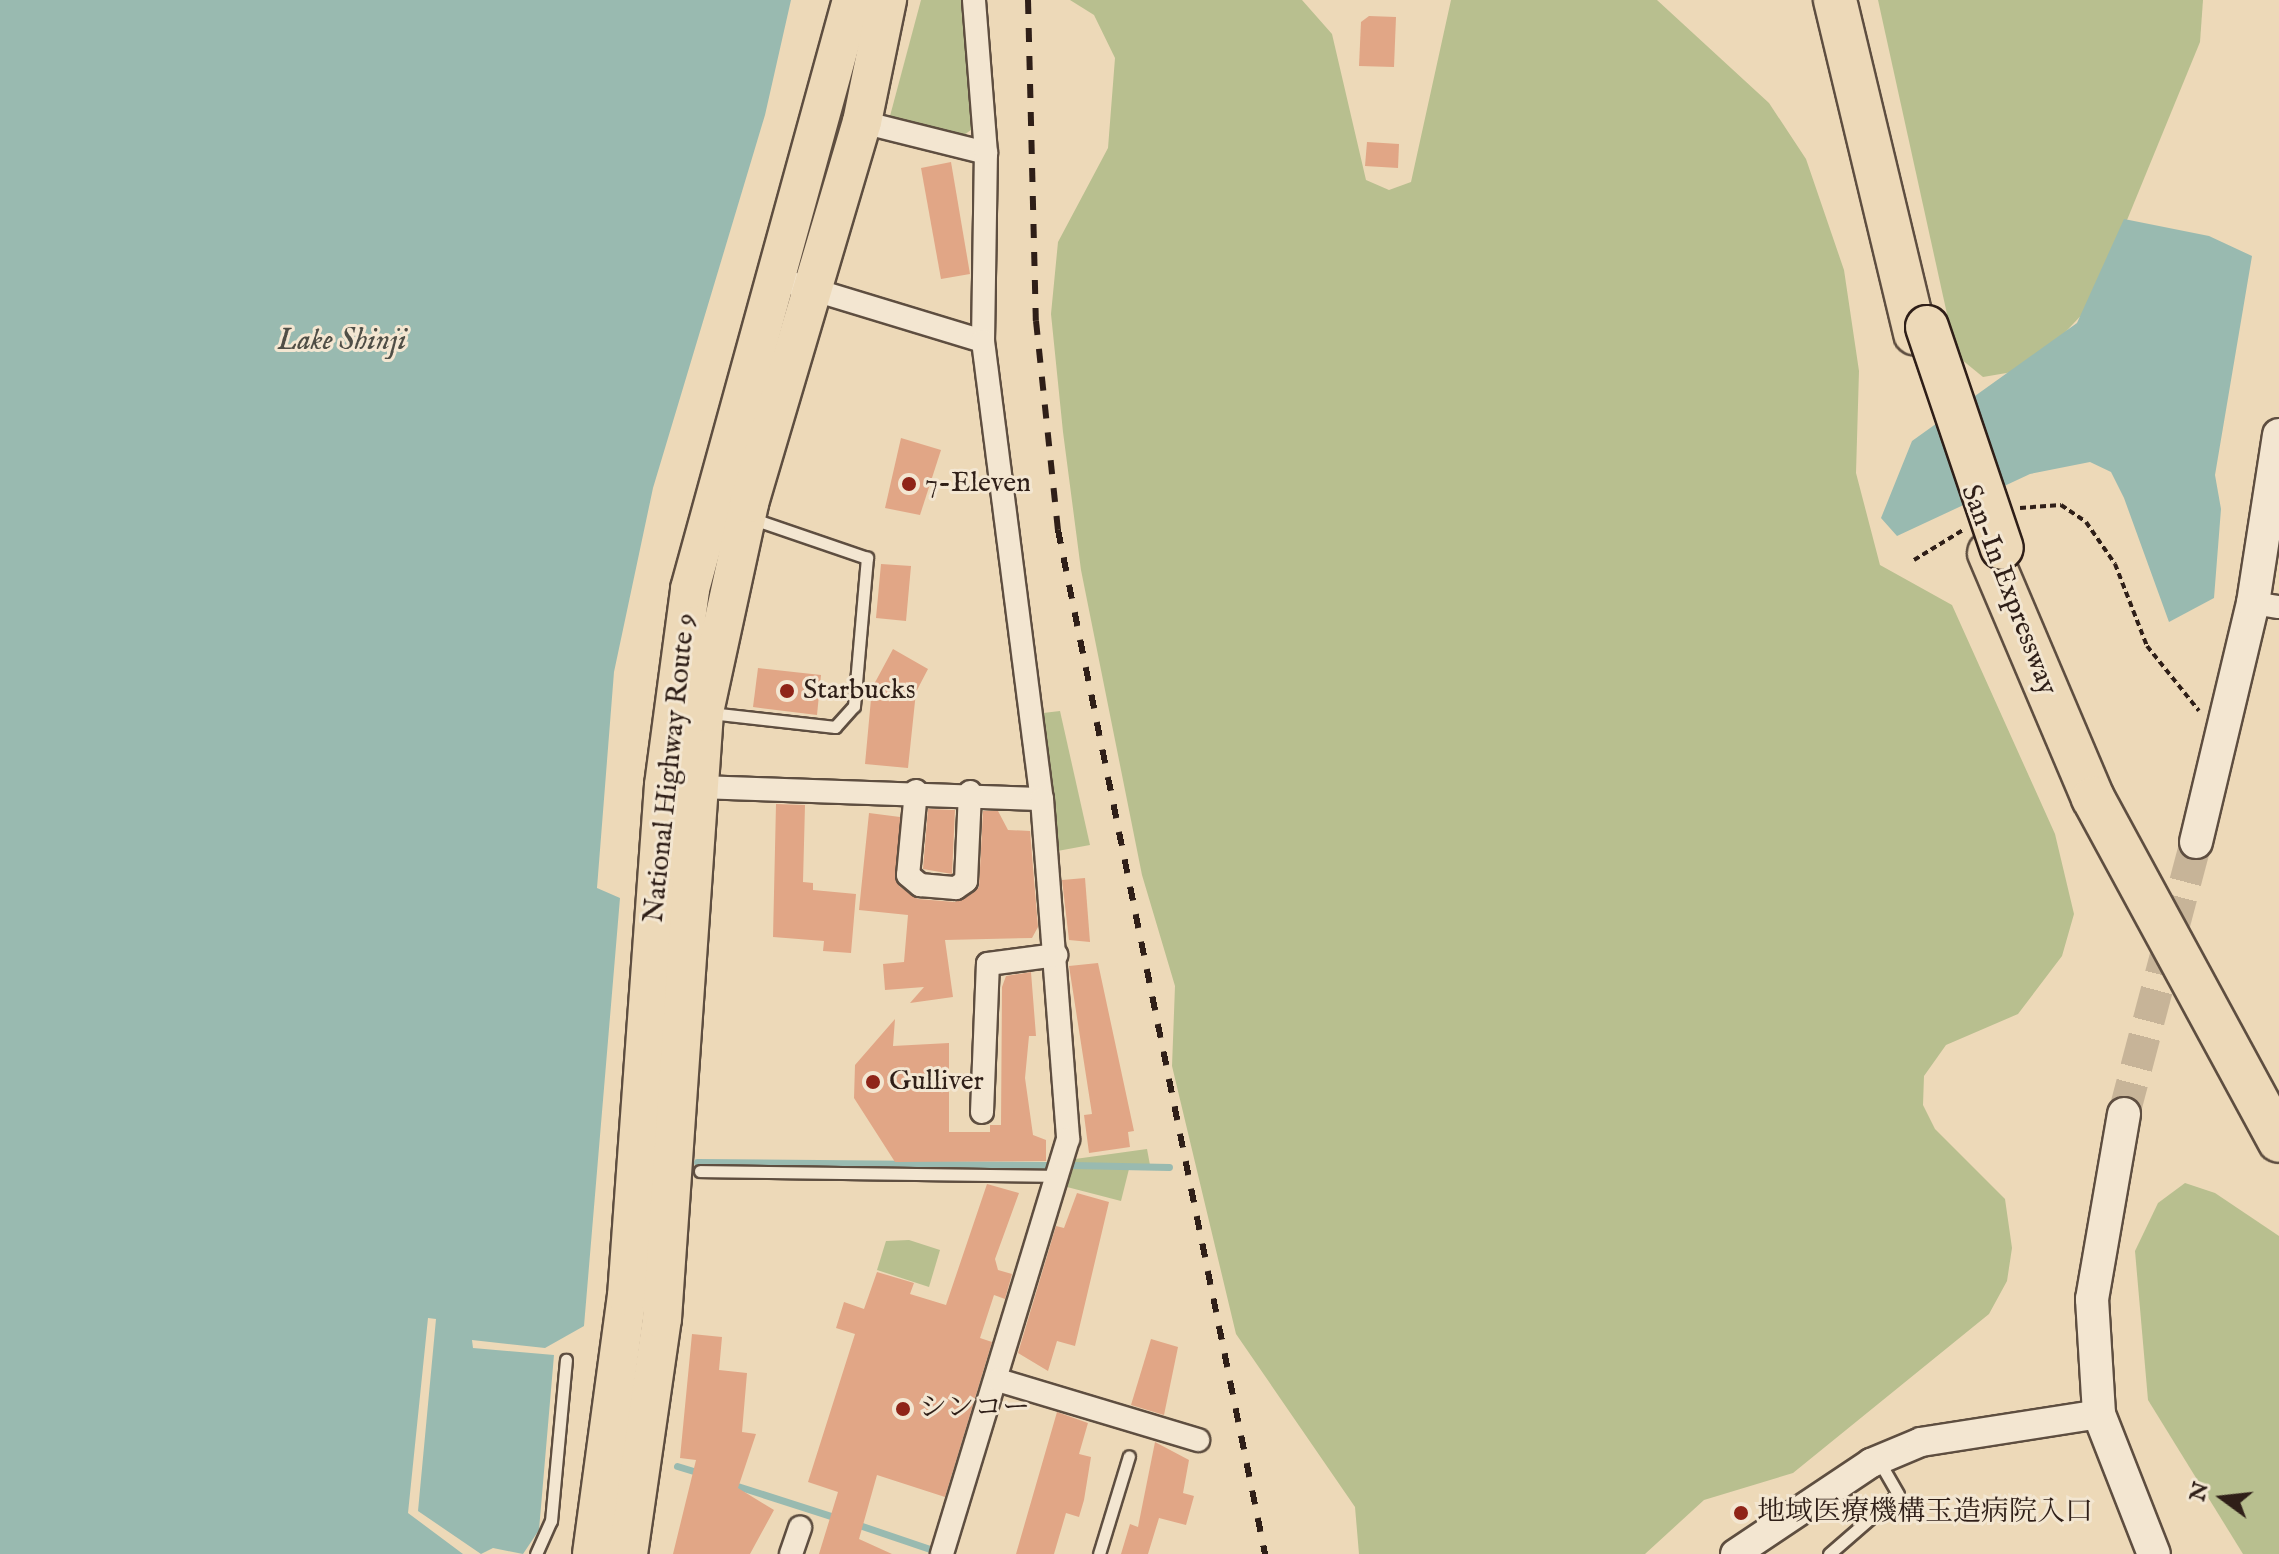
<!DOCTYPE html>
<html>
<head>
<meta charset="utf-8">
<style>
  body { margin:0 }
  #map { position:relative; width:2279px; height:1554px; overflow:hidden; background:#edd9b8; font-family:"IM FELL English","Noto Serif JP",serif }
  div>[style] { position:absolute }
  .green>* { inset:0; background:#b8bf8f }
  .water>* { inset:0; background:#99bab0 }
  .stream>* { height:7px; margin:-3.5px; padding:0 3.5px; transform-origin:3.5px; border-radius:3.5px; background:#99bab0 }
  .building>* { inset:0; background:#e1a686 }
  .secondary-tunnel>* { height:32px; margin-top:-16px; transform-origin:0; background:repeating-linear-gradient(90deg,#c7b498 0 32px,transparent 0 48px) }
  .path>* { height:4px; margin-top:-2px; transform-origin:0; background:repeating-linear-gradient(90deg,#2f1f18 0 6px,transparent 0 10px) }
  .roads { filter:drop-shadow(2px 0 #5e4e40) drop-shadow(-2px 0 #5e4e40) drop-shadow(0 2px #5e4e40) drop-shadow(0 -2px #5e4e40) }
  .service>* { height:11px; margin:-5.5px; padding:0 5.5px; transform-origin:5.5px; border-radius:5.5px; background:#f3e6d1 }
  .minor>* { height:22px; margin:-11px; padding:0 11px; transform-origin:11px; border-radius:11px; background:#f3e6d1 }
  .tertiary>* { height:28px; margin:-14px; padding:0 14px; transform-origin:14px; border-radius:14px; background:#f3e6d1 }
  .secondary>* { height:32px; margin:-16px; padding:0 16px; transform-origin:16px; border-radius:16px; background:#f3e6d1 }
  .trunk>* { height:38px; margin:-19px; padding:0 19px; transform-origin:19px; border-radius:19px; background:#edd9b8 }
  .motorway>* { height:42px; margin:-21px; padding:0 21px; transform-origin:21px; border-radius:21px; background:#edd9b8 }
  .rail>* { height:6px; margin-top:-3px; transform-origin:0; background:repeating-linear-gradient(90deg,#2f1f18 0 14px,transparent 0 28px) }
  .bridges { filter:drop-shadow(2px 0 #2f1f18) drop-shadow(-2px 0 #2f1f18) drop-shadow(0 2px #2f1f18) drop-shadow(0 -2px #2f1f18) }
  .motorway-bridge>* { height:42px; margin:-21px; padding:0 21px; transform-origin:21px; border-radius:21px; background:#edd9b8 }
  .dots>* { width:22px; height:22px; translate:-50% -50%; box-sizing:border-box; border:4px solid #f3e6d1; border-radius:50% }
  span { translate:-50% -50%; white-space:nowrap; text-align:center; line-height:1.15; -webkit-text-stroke:6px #f3e6d1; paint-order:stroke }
  .poi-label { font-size:28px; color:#2f1f18 }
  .left { translate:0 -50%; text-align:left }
  .street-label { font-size:28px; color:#2f1f18 }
  .water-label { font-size:30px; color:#4f4e46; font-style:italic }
  .north { position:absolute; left:2183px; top:1458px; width:80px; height:80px; -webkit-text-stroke:6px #f3e6d1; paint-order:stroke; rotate:285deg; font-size:22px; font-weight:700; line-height:32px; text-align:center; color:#2f1f18 }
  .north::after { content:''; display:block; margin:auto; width:28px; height:36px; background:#2f1f18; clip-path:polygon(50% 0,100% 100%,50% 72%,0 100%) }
</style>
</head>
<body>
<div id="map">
  <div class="green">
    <div style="clip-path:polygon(921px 0,963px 0,975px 127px,964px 135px,890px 116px)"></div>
    <div style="clip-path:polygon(1070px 0,1302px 0,1332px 34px,1366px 180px,1389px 190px,1411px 182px,1451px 0,1657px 0,1769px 103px,1806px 159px,1844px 270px,1859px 371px,1856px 473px,1880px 565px,1952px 605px,2055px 834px,2074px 914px,2062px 956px,2018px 1014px,1946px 1045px,1924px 1076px,1923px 1105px,1935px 1129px,2005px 1199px,2012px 1248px,2007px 1281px,1989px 1314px,1793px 1473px,1704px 1500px,1645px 1554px,1359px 1554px,1355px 1507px,1236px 1334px,1172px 1066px,1175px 986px,1142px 875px,1081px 570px,1063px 432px,1051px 314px,1058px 242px,1108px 148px,1115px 58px,1094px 15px)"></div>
    <div style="clip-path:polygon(1878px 0,2203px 0,2200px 42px,2093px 303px,2030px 369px,1983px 377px,1956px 355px)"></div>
    <div style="clip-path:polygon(1060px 711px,1090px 845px,1052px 852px,1043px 713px)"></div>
    <div style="clip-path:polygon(1147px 1149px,1150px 1165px,1130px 1165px,1121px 1201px,1067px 1187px,1075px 1159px)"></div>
    <div style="clip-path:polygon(2185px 1183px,2215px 1193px,2279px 1236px,2279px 1554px,2243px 1554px,2148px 1400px,2135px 1251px,2158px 1203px)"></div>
    <div style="clip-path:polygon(909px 1240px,940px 1250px,929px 1287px,877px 1270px,886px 1241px)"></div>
  </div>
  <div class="water">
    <div style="clip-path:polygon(0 0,791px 0,765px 115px,653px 488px,614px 672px,597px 888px,620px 898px,584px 1326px,545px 1348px,472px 1340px,473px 1348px,554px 1355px,539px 1530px,523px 1554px,493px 1548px,481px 1554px,418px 1511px,436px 1319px,428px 1318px,408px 1513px,463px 1554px,0 1554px)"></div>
    <div style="clip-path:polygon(2124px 219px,2209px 236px,2252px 256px,2215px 475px,2221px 509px,2214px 598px,2169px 622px,2124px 498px,2111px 472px,2090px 462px,2030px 474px,1897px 536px,1881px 518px,1912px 441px,2077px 323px)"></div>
  </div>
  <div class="stream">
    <div style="left:697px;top:1162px;width:351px;rotate:0.5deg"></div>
    <div style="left:1072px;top:1165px;width:97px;rotate:1.2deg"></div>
    <div style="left:677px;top:1466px;width:24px;rotate:17deg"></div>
    <div style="left:731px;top:1484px;width:111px;rotate:17.8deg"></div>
    <div style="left:856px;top:1524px;width:78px;rotate:18.7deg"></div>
  </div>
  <div class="building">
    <div style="clip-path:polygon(1369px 16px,1396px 17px,1394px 67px,1359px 66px,1361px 22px)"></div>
    <div style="clip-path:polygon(1367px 142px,1399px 144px,1398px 168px,1365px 166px)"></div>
    <div style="clip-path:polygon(951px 162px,970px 274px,941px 279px,921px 168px)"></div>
    <div style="clip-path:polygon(901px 438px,941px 450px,920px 515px,885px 508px)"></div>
    <div style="clip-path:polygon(881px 564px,911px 566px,906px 621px,876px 618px)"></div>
    <div style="clip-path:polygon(893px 649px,928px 669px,916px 692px,908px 768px,865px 764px,872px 688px)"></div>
    <div style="clip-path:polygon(758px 668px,821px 675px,817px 715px,753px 707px)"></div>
    <div style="clip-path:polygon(776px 804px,805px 805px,803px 882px,813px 883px,813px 890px,856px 894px,851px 953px,823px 951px,824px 941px,773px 937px)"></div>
    <div style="clip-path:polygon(928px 809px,955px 810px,952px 874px,923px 869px)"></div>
    <div style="clip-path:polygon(983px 811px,998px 811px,1008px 830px,1030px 831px,1038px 927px,1032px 938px,945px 940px,953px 997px,910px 1003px,924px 987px,885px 990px,883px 964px,904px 962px,908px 915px,859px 910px,869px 813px,900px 817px,899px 886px,918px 899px,955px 902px,979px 887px)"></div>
    <div style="clip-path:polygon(1085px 878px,1090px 942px,1069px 940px,1062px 880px)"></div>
    <div style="clip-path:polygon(1098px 963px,1134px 1131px,1128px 1132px,1130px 1147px,1089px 1153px,1084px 1115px,1092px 1114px,1069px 966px)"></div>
    <div style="clip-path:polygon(1031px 972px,1036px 1036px,1029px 1036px,1025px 1078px,1033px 1135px,1046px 1140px,1046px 1161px,895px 1162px,854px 1098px,855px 1065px,895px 1019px,893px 1046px,949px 1043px,949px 1132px,990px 1132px,990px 1125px,1001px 1125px,1002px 987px,1006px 976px)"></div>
    <div style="clip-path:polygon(987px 1184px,1019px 1193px,995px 1259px,998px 1270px,1012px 1274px,1005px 1299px,994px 1295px,980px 1338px,992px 1342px,945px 1497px,877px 1475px,859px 1539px,892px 1554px,819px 1554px,838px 1492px,808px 1482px,855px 1334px,836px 1328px,844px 1302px,864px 1309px,877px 1272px,914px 1283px,910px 1294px,946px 1305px)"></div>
    <div style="clip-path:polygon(1077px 1193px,1109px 1202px,1075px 1346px,1057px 1341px,1048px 1371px,1018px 1353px,1056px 1226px,1064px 1228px)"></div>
    <div style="clip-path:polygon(692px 1334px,722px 1337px,719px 1370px,747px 1373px,742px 1432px,756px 1434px,738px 1488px,774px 1510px,750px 1554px,673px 1554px,696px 1460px,680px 1458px)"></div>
    <div style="clip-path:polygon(1151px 1339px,1178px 1347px,1164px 1415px,1131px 1405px)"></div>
    <div style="clip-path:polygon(1057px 1412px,1088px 1423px,1079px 1454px,1091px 1457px,1084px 1500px,1079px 1517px,1066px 1513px,1054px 1554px,1016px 1554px)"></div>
    <div style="clip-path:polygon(1155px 1442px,1189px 1460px,1183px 1493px,1194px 1496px,1186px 1525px,1159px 1518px,1148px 1554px,1121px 1554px,1130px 1524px,1138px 1527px)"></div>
  </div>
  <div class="secondary-tunnel">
    <div style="left:2124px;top:1114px;width:281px;rotate:-75.2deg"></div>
  </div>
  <div class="path">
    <div style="left:2020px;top:508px;width:41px;rotate:-4.2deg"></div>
    <div style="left:2061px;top:505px;width:30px;rotate:34deg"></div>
    <div style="left:2086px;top:522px;width:51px;rotate:55.4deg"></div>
    <div style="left:2115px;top:564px;width:88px;rotate:68.7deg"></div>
    <div style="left:2147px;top:646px;width:83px;rotate:51.3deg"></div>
    <div style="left:1914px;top:560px;width:57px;rotate:-31.5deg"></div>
  </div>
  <div class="roads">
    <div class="service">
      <div style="left:710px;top:713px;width:126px;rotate:6.4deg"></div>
      <div style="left:835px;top:727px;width:28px;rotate:-48deg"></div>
      <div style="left:854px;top:706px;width:149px;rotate:-85deg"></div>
      <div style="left:867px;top:558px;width:124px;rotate:-161.1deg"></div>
      <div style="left:700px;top:1171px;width:358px;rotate:0.8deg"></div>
      <div style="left:536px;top:1554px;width:36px;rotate:-66deg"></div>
      <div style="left:551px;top:1521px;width:162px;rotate:-84.7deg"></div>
      <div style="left:1099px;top:1554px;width:102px;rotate:-73deg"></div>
      <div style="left:1829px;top:1554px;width:91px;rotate:-41deg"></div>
      <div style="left:1898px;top:1494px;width:39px;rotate:-120deg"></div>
    </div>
    <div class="minor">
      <div style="left:862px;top:122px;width:128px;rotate:14deg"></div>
      <div style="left:775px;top:278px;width:217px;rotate:16.9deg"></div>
      <div style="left:983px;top:341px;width:188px;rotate:-89.1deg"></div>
      <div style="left:986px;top:153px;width:153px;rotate:-94.5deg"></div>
      <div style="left:983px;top:341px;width:462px;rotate:82.7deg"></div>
      <div style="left:2253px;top:603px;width:26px;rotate:9deg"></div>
      <div style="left:696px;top:787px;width:346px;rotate:2deg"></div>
      <div style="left:1042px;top:799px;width:341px;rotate:85.6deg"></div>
      <div style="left:1068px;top:1139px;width:434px;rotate:106.9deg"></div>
      <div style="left:916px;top:791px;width:84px;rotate:95.4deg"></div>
      <div style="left:908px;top:875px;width:16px;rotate:40deg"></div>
      <div style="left:920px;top:885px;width:36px;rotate:5deg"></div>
      <div style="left:956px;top:888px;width:12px;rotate:-35deg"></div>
      <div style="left:966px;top:881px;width:89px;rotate:-87.4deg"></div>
      <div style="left:982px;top:1112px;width:148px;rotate:-87.7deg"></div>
      <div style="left:988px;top:964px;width:69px;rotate:-7.5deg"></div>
      <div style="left:998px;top:1380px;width:209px;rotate:16.7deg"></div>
      <div style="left:791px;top:1554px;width:28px;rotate:-71deg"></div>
    </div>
    <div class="tertiary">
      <div style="left:1735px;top:1554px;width:164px;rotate:-33.8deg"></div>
      <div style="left:1871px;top:1463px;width:54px;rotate:-22.8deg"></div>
      <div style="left:1921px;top:1442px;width:180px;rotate:-8.9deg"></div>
    </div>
    <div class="secondary">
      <div style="left:2196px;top:842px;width:246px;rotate:-76.6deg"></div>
      <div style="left:2253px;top:603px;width:170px;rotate:-81.2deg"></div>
      <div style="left:2124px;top:1114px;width:188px;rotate:99.8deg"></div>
      <div style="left:2092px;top:1299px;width:115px;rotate:86.5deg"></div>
      <div style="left:2099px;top:1414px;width:150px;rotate:68.6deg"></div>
    </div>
    <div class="trunk">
      <div style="left:592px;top:1554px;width:260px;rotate:-82.3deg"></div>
      <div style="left:627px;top:1296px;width:512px;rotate:-85.86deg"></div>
      <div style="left:664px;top:785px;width:198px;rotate:-82.4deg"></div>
      <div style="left:690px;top:589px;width:611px;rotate:-74.62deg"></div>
      <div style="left:628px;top:1554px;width:237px;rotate:-81.8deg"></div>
      <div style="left:662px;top:1319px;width:608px;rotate:-86.04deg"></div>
      <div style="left:704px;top:712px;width:214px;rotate:-77.8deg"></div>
      <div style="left:749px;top:503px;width:397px;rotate:-73.5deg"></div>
      <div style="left:862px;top:122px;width:125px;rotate:-78.4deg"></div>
    </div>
    <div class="motorway">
      <div style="left:1835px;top:0;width:343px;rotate:76.5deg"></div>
      <div style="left:1989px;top:553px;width:266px;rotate:67deg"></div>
      <div style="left:2093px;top:798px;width:390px;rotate:61.5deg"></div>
    </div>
  </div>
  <div class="rail">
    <div style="left:1028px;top:0;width:321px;rotate:88.6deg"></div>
    <div style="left:1036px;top:321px;width:210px;rotate:84deg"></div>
    <div style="left:1058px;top:530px;width:1045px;rotate:78.57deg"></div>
  </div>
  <div class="bridges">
    <div class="motorway-bridge">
      <div style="left:1927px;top:327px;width:233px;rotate:71.3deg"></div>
    </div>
  </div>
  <div class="dots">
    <div style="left:909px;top:484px;background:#8f2418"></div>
    <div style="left:787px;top:691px;background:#8f2418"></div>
    <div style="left:873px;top:1082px;background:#8f2418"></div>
    <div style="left:903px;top:1409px;background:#8f2418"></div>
    <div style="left:1741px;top:1513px;background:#8f2418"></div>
  </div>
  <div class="poi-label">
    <span class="left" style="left:925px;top:484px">7-Eleven</span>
    <span class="left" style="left:803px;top:691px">Starbucks</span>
    <span class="left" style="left:889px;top:1082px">Gulliver</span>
    <span class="left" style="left:919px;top:1409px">シンコー</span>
    <span class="left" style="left:1757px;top:1513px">地域医療機構玉造病院入口</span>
  </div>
  <div class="street-label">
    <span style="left:2008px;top:590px;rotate:69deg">San-In Expressway</span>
    <span style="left:671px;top:768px;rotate:-84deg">National Highway Route 9</span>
  </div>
  <div class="water-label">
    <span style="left:342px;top:341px">Lake Shinji</span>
  </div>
  <div class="north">N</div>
</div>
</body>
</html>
